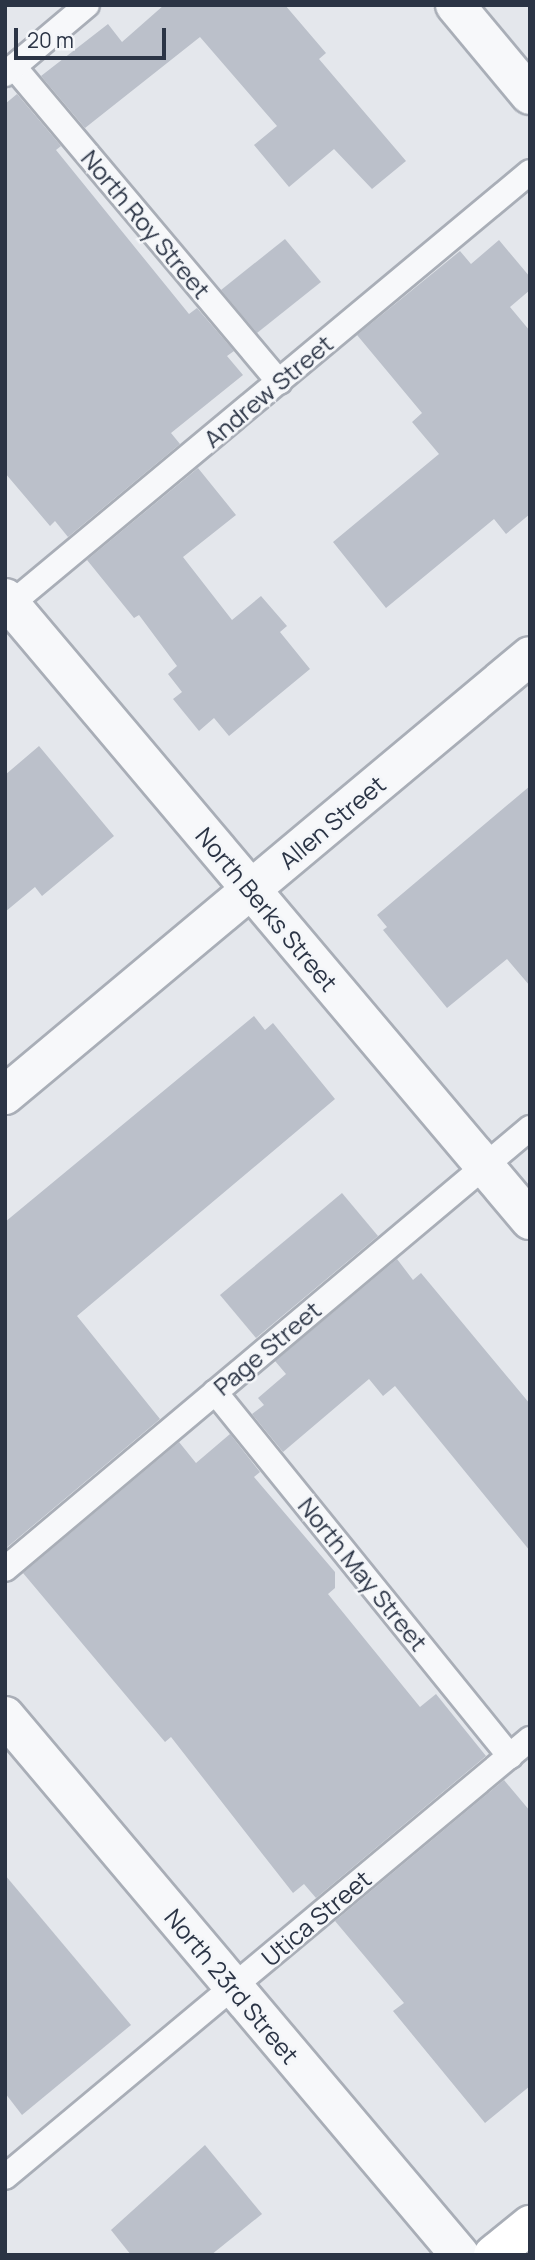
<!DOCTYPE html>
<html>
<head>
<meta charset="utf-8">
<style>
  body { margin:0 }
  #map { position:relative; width:535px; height:2260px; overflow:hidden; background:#e4e7ec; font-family:Manrope,sans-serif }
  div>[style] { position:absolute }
  .building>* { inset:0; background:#bbc0ca }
  .roads { filter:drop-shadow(2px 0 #a9aeb7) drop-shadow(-2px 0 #a9aeb7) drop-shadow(0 2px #a9aeb7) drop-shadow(0 -2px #a9aeb7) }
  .lane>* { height:24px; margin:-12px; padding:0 12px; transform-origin:12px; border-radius:12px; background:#f7f8fa }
  .street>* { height:38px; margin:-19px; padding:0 19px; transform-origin:19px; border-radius:19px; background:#f7f8fa }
  .primary>* { height:38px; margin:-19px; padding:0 19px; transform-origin:19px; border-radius:19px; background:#fff }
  span { translate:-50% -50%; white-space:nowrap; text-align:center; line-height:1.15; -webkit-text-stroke:5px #f4f6f9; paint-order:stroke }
  .street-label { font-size:24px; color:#2b3445 }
  .frame { position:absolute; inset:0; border:7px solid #2b3445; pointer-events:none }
  .scale { position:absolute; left:14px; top:28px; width:152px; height:32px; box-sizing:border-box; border:4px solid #2b3445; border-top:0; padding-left:9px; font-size:21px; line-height:24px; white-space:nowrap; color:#2b3445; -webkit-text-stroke:5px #f4f6f9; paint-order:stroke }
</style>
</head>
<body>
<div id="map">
  <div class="building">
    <div style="clip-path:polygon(164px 5px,285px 5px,326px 53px,319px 59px,406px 161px,372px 189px,334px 149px,289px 187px,254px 145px,277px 126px,200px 37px,85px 128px,41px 76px,108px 24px,122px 42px)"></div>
    <div style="clip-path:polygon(17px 94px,61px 146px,56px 150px,189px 314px,197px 308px,234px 351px,227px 356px,243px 375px,171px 433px,180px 444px,68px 537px,55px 521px,50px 526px,5px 473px,5px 104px)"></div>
    <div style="clip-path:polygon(285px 239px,321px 282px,257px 333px,221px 290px)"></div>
    <div style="clip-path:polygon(499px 240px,530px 277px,530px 290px,510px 307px,530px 331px,530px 514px,506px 534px,494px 519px,386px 608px,333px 542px,439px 454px,412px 422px,422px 413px,357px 335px,460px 251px,471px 264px)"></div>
    <div style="clip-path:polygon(198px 468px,236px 515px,183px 557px,232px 620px,261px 596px,287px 626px,280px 632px,310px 669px,229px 736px,214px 718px,199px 731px,173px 699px,182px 692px,168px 674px,177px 666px,139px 615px,134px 618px,87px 560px)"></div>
    <div style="clip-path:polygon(39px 746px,114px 836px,42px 896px,35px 887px,5px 912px,5px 775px)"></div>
    <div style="clip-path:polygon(530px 786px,530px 986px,507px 959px,447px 1008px,383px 930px,387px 927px,377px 915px)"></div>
    <div style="clip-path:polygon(254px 1016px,265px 1030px,273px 1023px,335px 1099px,77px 1316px,160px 1419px,5px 1549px,5px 1222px)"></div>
    <div style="clip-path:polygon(342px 1193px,378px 1236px,256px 1338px,220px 1295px)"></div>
    <div style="clip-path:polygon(397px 1259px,413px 1280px,421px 1273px,530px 1404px,530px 1551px,395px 1386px,383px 1396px,369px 1379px,283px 1452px,252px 1414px,264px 1405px,258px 1398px,286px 1374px,275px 1361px)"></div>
    <div style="clip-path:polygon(230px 1434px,260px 1472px,254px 1477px,335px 1572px,335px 1588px,328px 1594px,420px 1707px,436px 1694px,486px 1756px,316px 1898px,304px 1884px,293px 1893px,171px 1737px,165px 1742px,23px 1573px,179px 1442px,196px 1463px)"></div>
    <div style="clip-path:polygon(504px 1780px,530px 1811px,530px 2086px,485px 2123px,393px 2011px,404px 2003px,335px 1921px)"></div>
    <div style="clip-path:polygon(5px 1875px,131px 2025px,22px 2115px,5px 2093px)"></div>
    <div style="clip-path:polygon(205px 2145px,262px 2214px,211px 2255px,131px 2255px,111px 2230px)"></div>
  </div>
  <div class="roads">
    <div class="lane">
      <div style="left:14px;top:67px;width:412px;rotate:49.9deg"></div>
      <div style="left:5px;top:74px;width:107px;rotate:-40.1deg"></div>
      <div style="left:5px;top:609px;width:683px;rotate:-39.77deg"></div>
      <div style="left:215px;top:1392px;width:469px;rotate:51deg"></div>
      <div style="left:5px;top:1569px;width:686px;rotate:-40.03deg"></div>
      <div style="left:5px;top:2177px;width:684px;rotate:-39.84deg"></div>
    </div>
    <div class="street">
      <div style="left:455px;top:5px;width:117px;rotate:50.2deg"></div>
      <div style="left:5px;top:598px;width:814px;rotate:49.83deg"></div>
      <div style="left:5px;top:1095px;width:684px;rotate:-39.9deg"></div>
      <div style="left:5px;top:1716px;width:705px;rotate:49.83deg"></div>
    </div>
    <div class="primary">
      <div style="left:493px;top:2255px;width:48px;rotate:-39deg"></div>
    </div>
  </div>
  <div class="street-label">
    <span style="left:146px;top:224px;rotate:50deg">North Roy Street</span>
    <span style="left:268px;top:391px;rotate:-40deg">Andrew Street</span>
    <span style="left:332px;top:822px;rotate:-40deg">Allen Street</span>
    <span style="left:267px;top:909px;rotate:50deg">North Berks Street</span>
    <span style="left:267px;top:1348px;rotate:-40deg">Page Street</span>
    <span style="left:363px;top:1574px;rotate:51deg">North May Street</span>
    <span style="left:316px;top:1918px;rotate:-40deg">Utica Street</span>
    <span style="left:232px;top:1986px;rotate:50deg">North 23rd Street</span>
  </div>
  <div class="frame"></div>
  <div class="scale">20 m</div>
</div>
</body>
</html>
